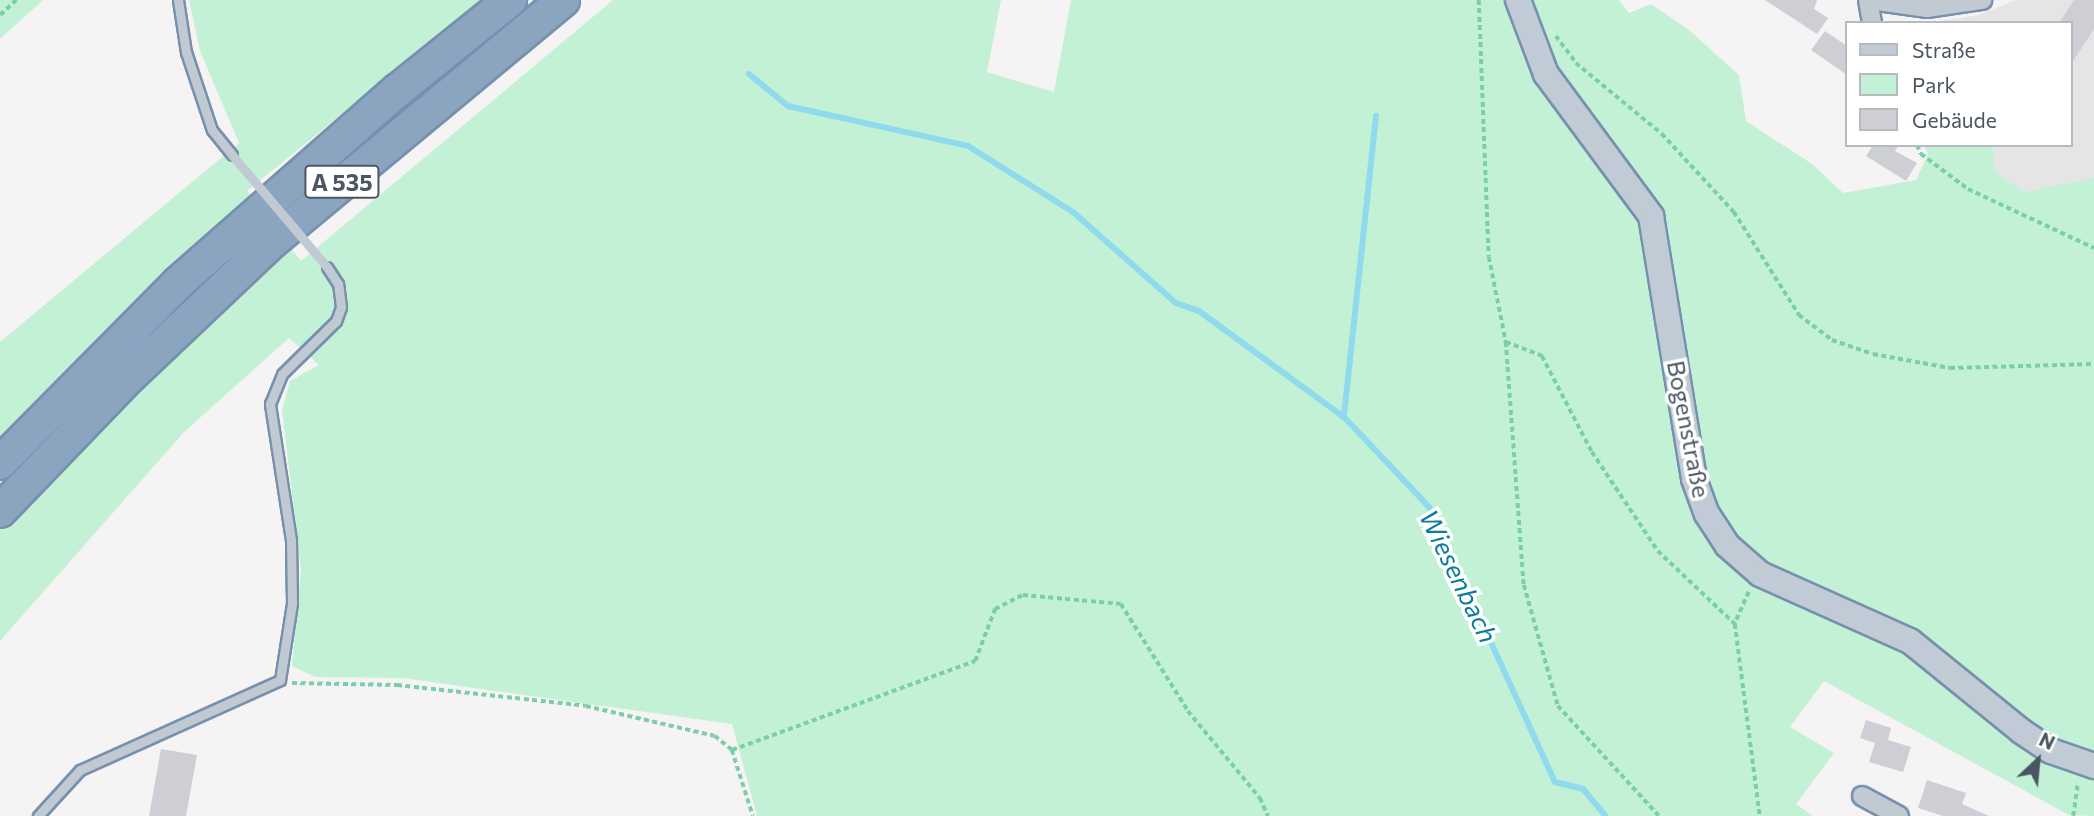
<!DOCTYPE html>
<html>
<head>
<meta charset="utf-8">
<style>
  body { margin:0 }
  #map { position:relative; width:2094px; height:816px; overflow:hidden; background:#f5f3f3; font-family:Commissioner,sans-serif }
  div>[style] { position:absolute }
  .education>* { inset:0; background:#e6e4e5 }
  .green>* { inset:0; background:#c3f1d5 }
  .stream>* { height:6px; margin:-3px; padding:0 3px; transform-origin:3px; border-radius:3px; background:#90daee }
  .building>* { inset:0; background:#cdcfd5 }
  .path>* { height:3.5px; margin-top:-1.75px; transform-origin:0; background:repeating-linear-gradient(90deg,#7ad0a6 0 5px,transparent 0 8.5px) }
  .roads { filter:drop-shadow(2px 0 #7690ad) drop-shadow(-2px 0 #7690ad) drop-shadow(0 2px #7690ad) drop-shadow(0 -2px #7690ad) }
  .service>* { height:9px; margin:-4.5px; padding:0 4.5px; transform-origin:4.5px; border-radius:4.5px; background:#c1cad2 }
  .minor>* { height:18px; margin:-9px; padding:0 9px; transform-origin:9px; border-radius:9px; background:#c1cad2 }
  .secondary>* { height:24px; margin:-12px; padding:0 12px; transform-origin:12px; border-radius:12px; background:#c1cbd6 }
  .motorway>* { height:32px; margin:-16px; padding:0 16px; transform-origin:16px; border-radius:16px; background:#8ba5c1 }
  .service-bridge>* { height:9px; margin:-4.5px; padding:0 4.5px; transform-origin:4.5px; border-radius:4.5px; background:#c1cad2 }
  span { translate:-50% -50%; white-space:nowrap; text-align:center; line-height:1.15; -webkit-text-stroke:7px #fff; paint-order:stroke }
  .shield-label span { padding:2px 5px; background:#fff; border:2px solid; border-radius:5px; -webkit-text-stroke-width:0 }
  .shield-label { font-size:23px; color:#4a5661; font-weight:700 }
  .street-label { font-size:24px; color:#4a5661 }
  .water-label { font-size:26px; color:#0c7c9b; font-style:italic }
  .legend { position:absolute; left:1845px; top:21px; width:228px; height:126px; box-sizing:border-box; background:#fff; border:2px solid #b7bbc0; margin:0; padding:9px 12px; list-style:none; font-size:21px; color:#4a5661 }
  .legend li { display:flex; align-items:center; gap:14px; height:35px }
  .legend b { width:35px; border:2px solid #b7bbc0 }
  .north { position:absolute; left:2003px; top:725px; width:70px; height:70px; -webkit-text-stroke:5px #fff; paint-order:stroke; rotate:26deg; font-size:19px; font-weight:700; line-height:28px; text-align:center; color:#4a5661 }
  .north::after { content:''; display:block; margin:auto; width:24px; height:32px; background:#4a5661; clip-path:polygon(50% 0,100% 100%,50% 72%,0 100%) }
</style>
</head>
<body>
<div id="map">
  <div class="education">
    <div style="clip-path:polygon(2016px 0,2094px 0,2094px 178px,2085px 183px,2025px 192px,1996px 173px,1993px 145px,2071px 145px,2071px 23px,1928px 23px,1979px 15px)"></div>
  </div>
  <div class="green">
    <div style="clip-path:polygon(0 0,43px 0,0 39px)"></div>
    <div style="clip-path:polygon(189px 0,482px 0,247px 191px,301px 261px,613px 0,1001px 0,987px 72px,1054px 92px,1071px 0,1619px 0,1629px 13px,1651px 4px,1689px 30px,1739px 75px,1746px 121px,1812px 164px,1843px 193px,1916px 180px,1928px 154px,1924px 145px,1993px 145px,1996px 173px,2025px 192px,2094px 178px,2094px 816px,2069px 815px,1824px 681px,1790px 727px,1834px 753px,1796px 804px,1813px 816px,757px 816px,732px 724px,403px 678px,315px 677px,292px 666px,301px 569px,282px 410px,290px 381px,319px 365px,289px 338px,184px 432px,0 641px,0 342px,239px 143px,200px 51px)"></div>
  </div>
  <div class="stream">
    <div style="left:749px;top:74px;width:50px;rotate:39.4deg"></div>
    <div style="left:788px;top:106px;width:184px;rotate:12.5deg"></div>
    <div style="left:968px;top:146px;width:124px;rotate:32.2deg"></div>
    <div style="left:1073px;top:212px;width:137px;rotate:41.5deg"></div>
    <div style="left:1176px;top:303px;width:24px;rotate:19deg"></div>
    <div style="left:1199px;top:311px;width:180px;rotate:36.2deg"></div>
    <div style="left:1376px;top:116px;width:303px;rotate:96.1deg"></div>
    <div style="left:1344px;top:417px;width:124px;rotate:46.6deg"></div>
    <div style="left:1429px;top:507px;width:302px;rotate:65.4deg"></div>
    <div style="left:1555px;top:782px;width:29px;rotate:14deg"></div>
    <div style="left:1583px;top:789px;width:35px;rotate:50deg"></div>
  </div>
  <div class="building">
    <div style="clip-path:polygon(1765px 0,1817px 0,1814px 9px,1828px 18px,1817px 34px)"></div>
    <div style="clip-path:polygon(2074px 0,2094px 0,2094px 29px,2071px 64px,2071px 23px,2059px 23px)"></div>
    <div style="clip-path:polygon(1825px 31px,1847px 46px,1847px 75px,1811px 50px)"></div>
    <div style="clip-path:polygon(1873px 145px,1899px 145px,1895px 151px,1917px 163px,1906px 181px,1866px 156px)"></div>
    <div style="clip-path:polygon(1866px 720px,1891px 728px,1888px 740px,1911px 747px,1903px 772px,1869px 762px,1875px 743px,1860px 738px)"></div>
    <div style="clip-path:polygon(161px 749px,197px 755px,186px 816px,149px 816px)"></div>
    <div style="clip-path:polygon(1927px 780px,1966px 793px,1962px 804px,1989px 816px,1943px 816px,1918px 808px)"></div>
  </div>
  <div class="path">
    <div style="left:1479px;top:0;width:257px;rotate:87.8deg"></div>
    <div style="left:1489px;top:257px;width:87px;rotate:78.7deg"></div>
    <div style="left:1506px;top:342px;width:244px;rotate:85.8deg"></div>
    <div style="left:1524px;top:585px;width:126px;rotate:74.3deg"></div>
    <div style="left:1558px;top:706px;width:149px;rotate:47.4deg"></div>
    <div style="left:0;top:15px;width:22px;rotate:-43deg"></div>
    <div style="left:1556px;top:36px;width:34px;rotate:53deg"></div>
    <div style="left:1576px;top:63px;width:112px;rotate:39.5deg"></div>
    <div style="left:1662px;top:134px;width:106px;rotate:47.3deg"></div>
    <div style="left:1734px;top:212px;width:122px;rotate:57.7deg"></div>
    <div style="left:1799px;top:315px;width:41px;rotate:37.1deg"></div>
    <div style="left:1832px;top:340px;width:43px;rotate:18.9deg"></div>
    <div style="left:1873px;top:354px;width:78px;rotate:10.3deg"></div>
    <div style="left:1950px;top:368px;width:144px;rotate:-1.6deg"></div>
    <div style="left:1917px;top:145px;width:10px;rotate:66deg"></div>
    <div style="left:1921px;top:154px;width:59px;rotate:36.7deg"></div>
    <div style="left:1968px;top:189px;width:139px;rotate:25.1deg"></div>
    <div style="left:1506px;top:342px;width:39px;rotate:21deg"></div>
    <div style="left:1542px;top:356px;width:108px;rotate:62.5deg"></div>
    <div style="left:1592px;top:452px;width:119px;rotate:56.3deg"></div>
    <div style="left:1658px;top:551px;width:106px;rotate:43.5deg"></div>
    <div style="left:1749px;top:592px;width:35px;rotate:114deg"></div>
    <div style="left:1735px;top:624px;width:194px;rotate:82.6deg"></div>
    <div style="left:292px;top:683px;width:105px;rotate:1.1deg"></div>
    <div style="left:397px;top:685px;width:190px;rotate:6.3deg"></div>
    <div style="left:586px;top:706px;width:132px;rotate:13.1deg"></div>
    <div style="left:715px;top:736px;width:22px;rotate:39deg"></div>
    <div style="left:732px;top:750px;width:69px;rotate:72.3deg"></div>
    <div style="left:732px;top:750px;width:259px;rotate:-20.1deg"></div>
    <div style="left:975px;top:661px;width:56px;rotate:-69deg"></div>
    <div style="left:995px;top:609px;width:31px;rotate:-27deg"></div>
    <div style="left:1023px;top:595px;width:98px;rotate:5.2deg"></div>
    <div style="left:1121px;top:604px;width:126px;rotate:57.9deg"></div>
    <div style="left:1188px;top:711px;width:113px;rotate:50.4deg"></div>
    <div style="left:1260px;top:798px;width:20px;rotate:66deg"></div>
    <div style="left:2073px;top:816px;width:34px;rotate:-82deg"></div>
  </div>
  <div class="roads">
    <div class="service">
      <div style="left:178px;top:0;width:53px;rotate:81.3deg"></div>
      <div style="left:186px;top:52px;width:82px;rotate:71.6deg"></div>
      <div style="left:212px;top:130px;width:32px;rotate:51deg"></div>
      <div style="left:38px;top:816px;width:62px;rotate:-47.6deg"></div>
      <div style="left:80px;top:770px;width:219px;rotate:-24.2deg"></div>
      <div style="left:280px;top:680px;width:78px;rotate:-81.1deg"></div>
      <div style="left:292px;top:603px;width:63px;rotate:-90.9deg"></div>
      <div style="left:291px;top:540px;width:138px;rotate:-98.8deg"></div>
      <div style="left:270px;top:404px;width:32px;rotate:-68deg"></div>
      <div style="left:282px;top:374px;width:76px;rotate:-44.5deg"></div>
      <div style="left:336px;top:321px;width:15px;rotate:-70deg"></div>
      <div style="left:341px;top:307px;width:23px;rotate:-97deg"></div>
      <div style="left:338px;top:284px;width:20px;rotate:-123deg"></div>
    </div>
    <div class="minor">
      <div style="left:1868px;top:0;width:23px;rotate:80deg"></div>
      <div style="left:1870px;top:0;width:58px;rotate:8deg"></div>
      <div style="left:1927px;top:8px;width:56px;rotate:-8.3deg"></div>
      <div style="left:1862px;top:796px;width:42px;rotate:28.4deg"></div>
    </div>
    <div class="secondary">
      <div style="left:1518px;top:0;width:79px;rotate:69.3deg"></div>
      <div style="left:1546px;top:74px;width:177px;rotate:53.5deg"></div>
      <div style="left:1651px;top:216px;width:266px;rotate:80.7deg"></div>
      <div style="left:1694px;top:479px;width:37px;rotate:70deg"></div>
      <div style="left:1707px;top:514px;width:37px;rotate:57deg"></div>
      <div style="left:1727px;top:545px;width:44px;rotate:41.3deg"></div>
      <div style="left:1760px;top:574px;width:164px;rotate:24.1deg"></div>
      <div style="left:1910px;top:641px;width:143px;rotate:39deg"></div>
      <div style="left:2021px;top:731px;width:36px;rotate:34deg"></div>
      <div style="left:2051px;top:751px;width:46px;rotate:19.2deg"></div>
    </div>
    <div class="motorway">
      <div style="left:0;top:463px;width:253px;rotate:-45.3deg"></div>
      <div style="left:178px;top:283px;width:293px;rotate:-41.3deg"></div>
      <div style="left:398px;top:90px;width:144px;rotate:-38.8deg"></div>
      <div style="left:0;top:511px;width:187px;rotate:-46.1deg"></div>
      <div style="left:130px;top:376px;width:197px;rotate:-43.4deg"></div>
      <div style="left:273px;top:241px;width:377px;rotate:-39.7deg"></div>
    </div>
  </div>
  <div class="service-bridge">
    <div style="left:232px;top:155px;width:147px;rotate:49.7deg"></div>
  </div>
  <div class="shield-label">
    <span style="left:342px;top:182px">A 535</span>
  </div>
  <div class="street-label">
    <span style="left:1689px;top:429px;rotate:79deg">Bogenstraße</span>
  </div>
  <div class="water-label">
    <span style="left:1459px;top:576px;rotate:64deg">Wiesenbach</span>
  </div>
  <ul class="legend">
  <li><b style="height:9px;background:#c1cbd6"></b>Straße</li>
  <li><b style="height:19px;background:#c3f1d5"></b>Park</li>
  <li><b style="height:19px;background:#cdcfd5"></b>Gebäude</li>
  </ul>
  <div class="north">N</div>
</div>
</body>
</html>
